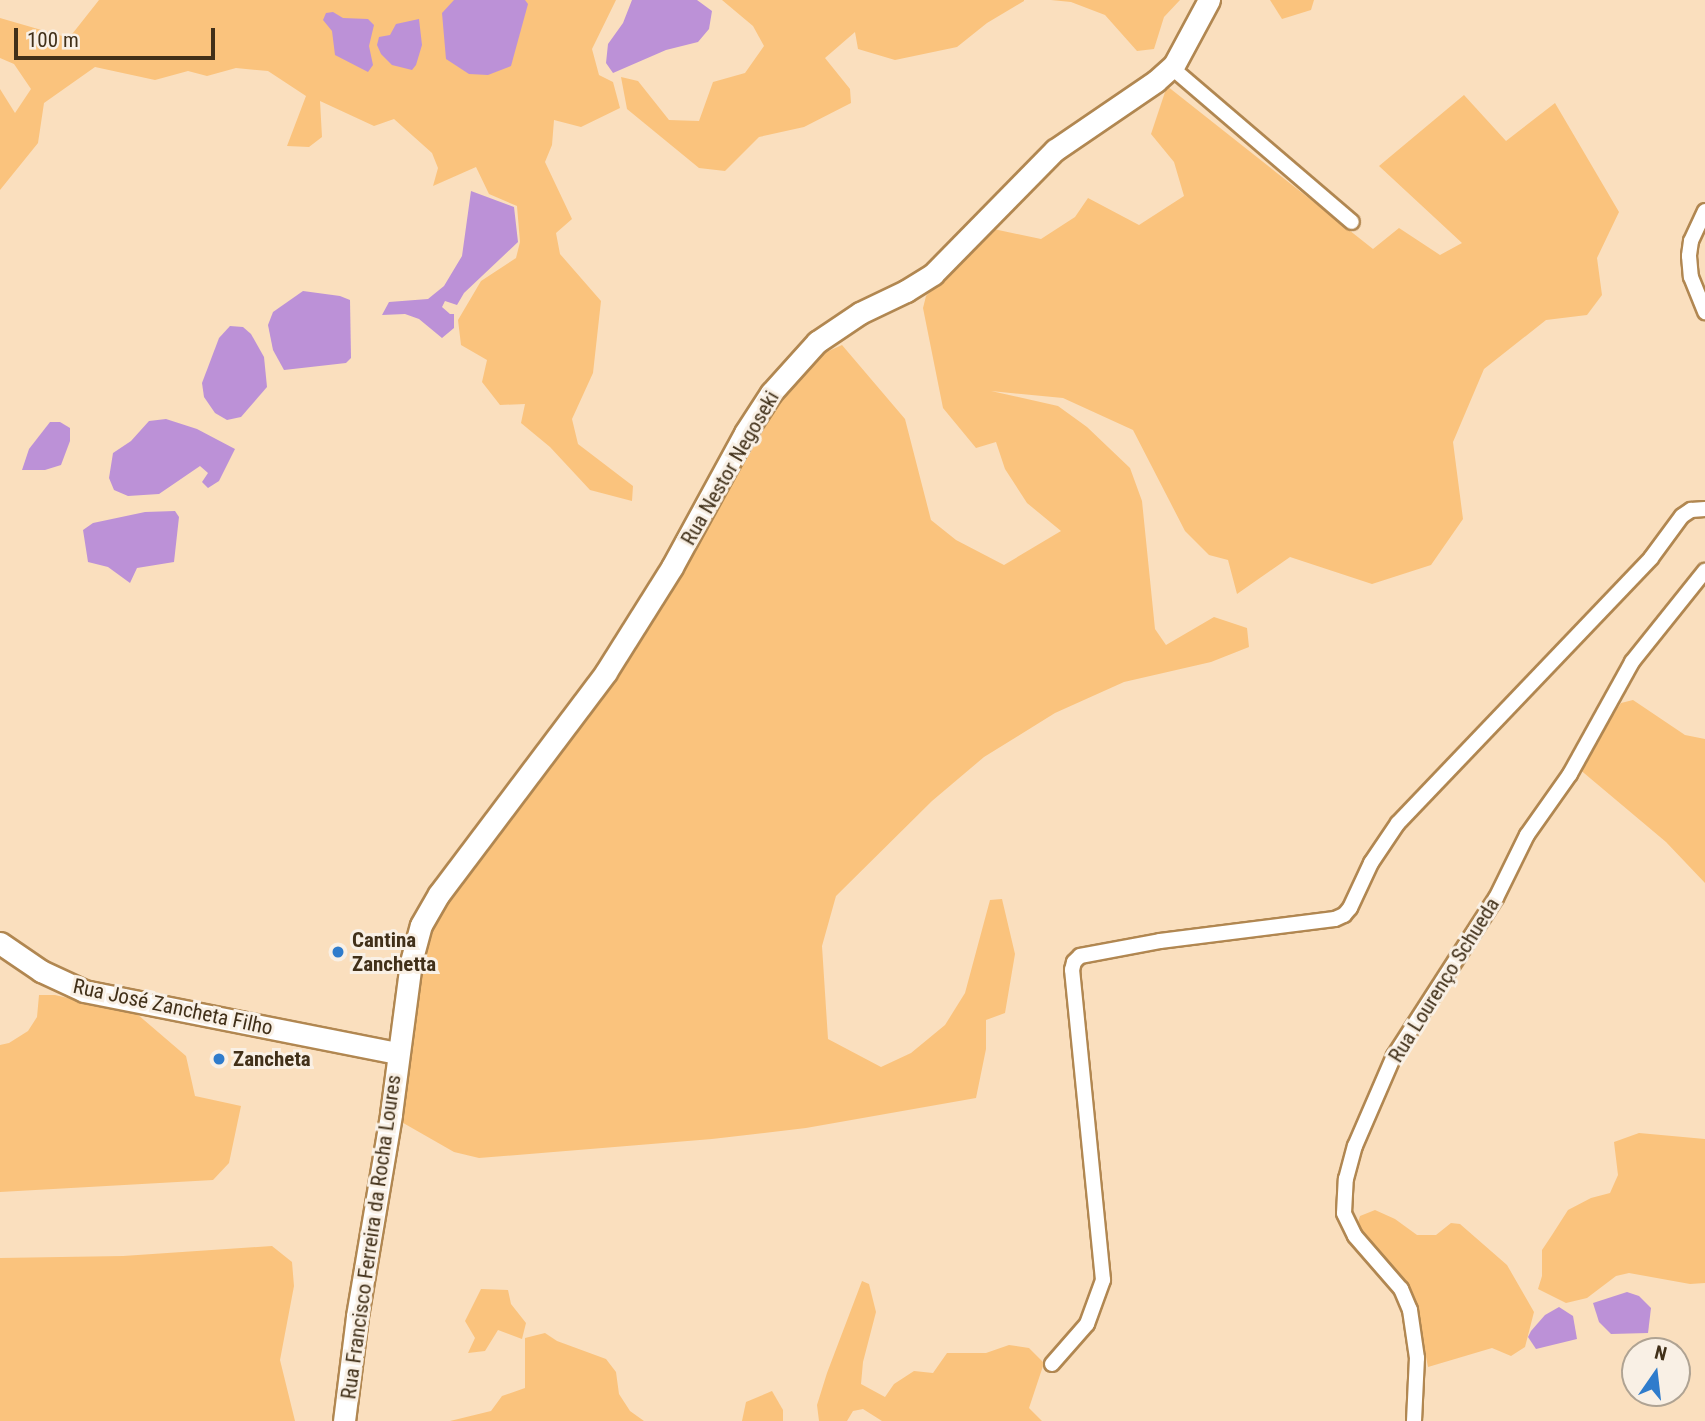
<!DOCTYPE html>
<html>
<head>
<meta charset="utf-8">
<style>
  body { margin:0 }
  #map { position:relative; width:1705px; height:1421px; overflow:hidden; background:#fadfbe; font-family:"Roboto Condensed",sans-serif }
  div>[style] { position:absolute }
  .green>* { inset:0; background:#fac37d }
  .water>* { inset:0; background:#bc91d7 }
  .roads { filter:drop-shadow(2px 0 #b18751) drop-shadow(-2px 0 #b18751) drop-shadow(0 2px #b18751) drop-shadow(0 -2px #b18751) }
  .street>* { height:14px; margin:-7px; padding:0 7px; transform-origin:7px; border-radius:7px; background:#fff }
  .secondary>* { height:21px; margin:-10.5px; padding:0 10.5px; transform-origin:10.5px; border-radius:10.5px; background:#fff }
  .dots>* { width:19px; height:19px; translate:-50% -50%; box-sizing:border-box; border:4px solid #f9f0e5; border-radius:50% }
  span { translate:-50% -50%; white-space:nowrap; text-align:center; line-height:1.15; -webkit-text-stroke:6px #f9f0e5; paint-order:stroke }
  .street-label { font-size:21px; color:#413019 }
  .poi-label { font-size:21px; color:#413019; font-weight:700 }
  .left { translate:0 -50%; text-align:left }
  .north { position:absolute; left:1621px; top:1337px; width:70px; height:70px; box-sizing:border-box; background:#f9f0e5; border:2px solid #afa393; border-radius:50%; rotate:14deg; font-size:19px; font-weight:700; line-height:28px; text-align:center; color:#413019 }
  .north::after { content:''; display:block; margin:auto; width:24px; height:32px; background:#2f7ccc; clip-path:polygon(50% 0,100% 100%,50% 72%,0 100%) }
  .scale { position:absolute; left:14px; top:28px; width:201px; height:32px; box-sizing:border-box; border:4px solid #413019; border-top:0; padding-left:9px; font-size:21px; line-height:24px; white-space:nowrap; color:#413019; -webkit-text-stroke:5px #f9f0e5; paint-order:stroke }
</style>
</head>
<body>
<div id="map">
  <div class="green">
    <div style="clip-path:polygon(99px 0,616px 0,592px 49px,599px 75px,613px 82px,620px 108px,581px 127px,554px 120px,552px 145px,545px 162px,572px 219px,556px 233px,560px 254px,601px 301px,593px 373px,572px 419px,578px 444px,633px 486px,632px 501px,590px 490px,550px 447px,521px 423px,525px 404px,500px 405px,482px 382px,487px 360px,461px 345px,458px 320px,481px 281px,516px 258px,520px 242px,517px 206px,489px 194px,476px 167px,433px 186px,438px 168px,432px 153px,394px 119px,374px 126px,320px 101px,322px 137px,309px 147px,287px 146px,306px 96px,268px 71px,236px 68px,207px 76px,188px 71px,155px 80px,95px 67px,44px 103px,38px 143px,0 190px,0 89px,15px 113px,31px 89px,14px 64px,0 58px,0 18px,69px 38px)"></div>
    <div style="clip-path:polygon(722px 0,1024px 0,1024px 1px,987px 23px,957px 47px,895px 60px,858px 49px,855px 32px,825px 58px,850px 89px,851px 103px,804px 127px,759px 137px,725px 171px,699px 168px,627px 109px,621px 77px,638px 81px,669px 120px,699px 121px,713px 82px,745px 73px,764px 46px,753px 26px)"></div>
    <div style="clip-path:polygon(1051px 0,1180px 0,1164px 17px,1154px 49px,1137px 51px,1105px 15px,1071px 2px)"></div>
    <div style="clip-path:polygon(1270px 0,1314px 0,1311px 10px,1282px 19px)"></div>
    <div style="clip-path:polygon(1167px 86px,1373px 249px,1399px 228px,1440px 255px,1462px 243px,1379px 166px,1464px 95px,1506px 141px,1555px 103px,1619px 212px,1597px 258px,1602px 295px,1587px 315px,1546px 320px,1484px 369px,1453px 442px,1463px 519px,1431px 565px,1372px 584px,1290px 557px,1237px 594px,1228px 560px,1209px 555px,1185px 531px,1133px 430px,1063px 398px,991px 391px,1058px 406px,1087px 427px,1130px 468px,1142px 501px,1155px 629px,1166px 645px,1214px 617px,1247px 628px,1249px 647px,1211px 662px,1124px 682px,1055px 713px,984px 757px,932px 801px,836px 896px,822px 946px,828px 1039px,881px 1067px,911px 1053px,945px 1025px,965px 993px,990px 900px,1002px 899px,1015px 954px,1005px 1013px,986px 1020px,986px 1049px,976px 1098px,806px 1128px,712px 1139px,479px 1158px,454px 1152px,398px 1120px,421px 965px,444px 899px,642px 637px,781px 400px,822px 354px,842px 345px,905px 419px,931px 520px,956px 540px,1004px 565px,1061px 531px,1027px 503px,1005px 469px,996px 442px,976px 448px,943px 408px,923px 308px,926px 296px,989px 228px,1041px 239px,1075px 217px,1088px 198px,1139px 225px,1184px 196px,1174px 162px,1151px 134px)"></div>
    <div style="clip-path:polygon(1633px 700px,1685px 735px,1705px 739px,1705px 883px,1666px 842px,1578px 768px,1621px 703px)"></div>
    <div style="clip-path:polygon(39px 995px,55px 995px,137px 1014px,186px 1056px,195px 1096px,241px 1106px,229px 1163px,213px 1180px,0 1192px,0 1045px,9px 1043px,28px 1031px,37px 1017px)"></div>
    <div style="clip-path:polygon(1639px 1133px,1705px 1139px,1705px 1283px,1690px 1284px,1629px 1273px,1616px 1276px,1587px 1298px,1566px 1303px,1538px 1289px,1542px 1276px,1542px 1250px,1552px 1235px,1568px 1210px,1591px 1198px,1610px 1193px,1618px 1175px,1614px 1142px)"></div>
    <div style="clip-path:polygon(1375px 1210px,1395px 1219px,1417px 1235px,1436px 1235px,1451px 1223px,1460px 1224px,1507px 1265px,1534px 1312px,1525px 1347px,1511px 1356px,1492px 1348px,1428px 1367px,1420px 1326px,1403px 1280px,1357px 1225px,1360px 1216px)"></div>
    <div style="clip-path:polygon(272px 1246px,292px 1262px,294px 1286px,280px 1360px,295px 1421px,0 1421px,0 1258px,123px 1256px)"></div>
    <div style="clip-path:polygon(862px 1281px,869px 1284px,876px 1312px,863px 1362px,861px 1384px,885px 1397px,894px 1384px,914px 1371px,933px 1373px,947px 1353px,986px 1353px,1009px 1345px,1029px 1348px,1044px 1363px,1029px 1408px,1042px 1421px,882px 1421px,863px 1409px,853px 1411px,847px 1421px,819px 1421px,817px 1405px,827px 1373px)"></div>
    <div style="clip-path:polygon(481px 1289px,508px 1290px,511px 1304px,526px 1323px,522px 1339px,498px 1330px,485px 1351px,468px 1353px,475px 1338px,465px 1321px)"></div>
    <div style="clip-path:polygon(545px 1333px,557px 1341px,606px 1359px,616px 1372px,619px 1394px,630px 1411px,644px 1421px,450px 1421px,491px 1411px,502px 1396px,525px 1388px,525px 1338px)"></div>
    <div style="clip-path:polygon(772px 1391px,783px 1410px,783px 1421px,742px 1421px,746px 1402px)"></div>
  </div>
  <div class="water">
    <div style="clip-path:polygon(454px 0,525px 0,528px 4px,511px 66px,488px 75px,469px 74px,446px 59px,442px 13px)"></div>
    <div style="clip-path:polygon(632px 0,697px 0,712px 11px,709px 29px,698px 42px,666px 50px,613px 73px,606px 63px,608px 44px,623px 23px)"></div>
    <div style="clip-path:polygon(333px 12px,343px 18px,368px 19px,374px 25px,369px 46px,373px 65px,368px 72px,335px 55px,332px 31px,323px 20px,326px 13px)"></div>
    <div style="clip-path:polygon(419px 19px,422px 45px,416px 65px,412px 70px,392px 65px,381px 54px,377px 45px,379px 37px,390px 35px,396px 24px)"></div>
    <div style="clip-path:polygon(471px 191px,514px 207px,518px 242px,464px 293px,457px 305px,445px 301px,442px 307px,450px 314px,454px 314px,454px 328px,442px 338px,419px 319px,405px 314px,382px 315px,389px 302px,428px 299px,444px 286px,462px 256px)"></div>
    <div style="clip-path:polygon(303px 291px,340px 296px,350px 300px,351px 358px,346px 363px,284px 370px,273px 350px,268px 325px,273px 312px)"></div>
    <div style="clip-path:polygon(230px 326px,243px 327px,251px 334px,264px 357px,267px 387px,241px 417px,227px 420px,215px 413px,204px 397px,202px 383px,219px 338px)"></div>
    <div style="clip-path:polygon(166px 419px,197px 429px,235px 449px,219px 481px,208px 488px,202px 482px,208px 473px,200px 466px,159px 494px,128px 496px,114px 490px,109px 478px,113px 453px,131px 441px,149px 421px)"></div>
    <div style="clip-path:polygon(50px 422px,60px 422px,70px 428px,70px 441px,61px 465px,45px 470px,22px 470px,29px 449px)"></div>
    <div style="clip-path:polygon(175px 511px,179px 517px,174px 562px,137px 568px,130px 583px,108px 567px,88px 562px,83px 530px,93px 523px,145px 512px)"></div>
    <div style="clip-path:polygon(1627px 1292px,1639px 1296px,1651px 1308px,1648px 1333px,1611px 1334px,1599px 1322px,1593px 1303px)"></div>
    <div style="clip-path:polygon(1559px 1307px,1573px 1316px,1577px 1339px,1536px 1349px,1528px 1337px,1531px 1331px,1545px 1315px)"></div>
  </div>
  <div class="roads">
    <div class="street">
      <div style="left:1171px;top:67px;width:238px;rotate:40.6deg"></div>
      <div style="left:1705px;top:211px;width:33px;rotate:115deg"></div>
      <div style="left:1691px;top:241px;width:15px;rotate:98deg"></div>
      <div style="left:1689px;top:256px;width:21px;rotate:85deg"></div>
      <div style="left:1691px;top:277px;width:38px;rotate:68deg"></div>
      <div style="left:1052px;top:1364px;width:53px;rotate:-48.8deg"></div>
      <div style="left:1087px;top:1324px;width:47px;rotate:-70deg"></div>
      <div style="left:1103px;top:1280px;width:312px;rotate:-95.7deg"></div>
      <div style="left:1072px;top:970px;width:8px;rotate:-76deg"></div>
      <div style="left:1074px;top:962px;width:8px;rotate:-45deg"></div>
      <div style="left:1080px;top:956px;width:81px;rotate:-10.6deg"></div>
      <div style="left:1160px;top:941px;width:176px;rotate:-7.2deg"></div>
      <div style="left:1335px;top:919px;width:10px;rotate:-24deg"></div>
      <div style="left:1344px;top:915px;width:9px;rotate:-49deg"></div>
      <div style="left:1350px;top:908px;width:50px;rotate:-65deg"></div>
      <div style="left:1371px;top:863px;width:48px;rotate:-56deg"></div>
      <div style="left:1398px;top:823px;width:366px;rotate:-46.3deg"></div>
      <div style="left:1651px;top:558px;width:52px;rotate:-53.6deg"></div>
      <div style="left:1682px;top:516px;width:11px;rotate:-34deg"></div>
      <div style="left:1691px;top:510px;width:14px;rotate:-4deg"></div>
      <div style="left:1414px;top:1421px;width:63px;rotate:-87.3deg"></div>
      <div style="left:1417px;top:1358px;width:49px;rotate:-98.3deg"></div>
      <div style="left:1410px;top:1310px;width:23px;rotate:-113deg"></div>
      <div style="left:1401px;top:1289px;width:70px;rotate:-131deg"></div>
      <div style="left:1355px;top:1236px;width:25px;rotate:-116deg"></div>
      <div style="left:1344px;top:1213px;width:34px;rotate:-87deg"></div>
      <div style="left:1346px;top:1179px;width:34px;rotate:-75deg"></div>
      <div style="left:1355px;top:1146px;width:98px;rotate:-66.6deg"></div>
      <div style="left:1394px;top:1056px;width:188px;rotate:-57.2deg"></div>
      <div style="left:1496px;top:898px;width:70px;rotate:-63.8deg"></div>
      <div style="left:1527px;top:835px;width:75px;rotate:-54.8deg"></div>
      <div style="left:1570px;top:774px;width:128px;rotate:-61deg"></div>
      <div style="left:1632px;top:662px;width:117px;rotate:-51.3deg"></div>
    </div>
    <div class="secondary">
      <div style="left:0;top:943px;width:50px;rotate:34.3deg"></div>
      <div style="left:41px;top:971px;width:47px;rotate:24.9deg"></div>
      <div style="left:84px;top:991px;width:320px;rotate:11.2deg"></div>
      <div style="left:344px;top:1421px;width:106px;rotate:-82.9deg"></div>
      <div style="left:357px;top:1316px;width:205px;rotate:-80.4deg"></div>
      <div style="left:391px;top:1114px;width:153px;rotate:-82.5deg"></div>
      <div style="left:411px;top:962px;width:38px;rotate:-75deg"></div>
      <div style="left:421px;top:925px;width:36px;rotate:-60deg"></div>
      <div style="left:439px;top:894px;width:278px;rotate:-53deg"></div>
      <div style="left:606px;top:672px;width:124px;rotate:-57.8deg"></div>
      <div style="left:672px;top:567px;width:153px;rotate:-61.4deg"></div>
      <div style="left:745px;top:433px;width:48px;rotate:-57deg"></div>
      <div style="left:771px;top:393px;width:69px;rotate:-48deg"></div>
      <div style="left:817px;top:342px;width:52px;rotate:-34deg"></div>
      <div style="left:860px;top:313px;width:51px;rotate:-25.6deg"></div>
      <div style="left:906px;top:291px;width:32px;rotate:-32deg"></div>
      <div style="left:933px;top:274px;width:174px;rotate:-45.5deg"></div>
      <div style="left:1055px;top:150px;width:122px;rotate:-34.3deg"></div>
      <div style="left:1156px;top:81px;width:24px;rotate:-42deg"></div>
      <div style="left:1174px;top:65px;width:74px;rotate:-61.7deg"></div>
    </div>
  </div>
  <div class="dots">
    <div style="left:338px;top:952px;background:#2f7ccc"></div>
    <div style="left:219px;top:1059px;background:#2f7ccc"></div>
  </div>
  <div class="street-label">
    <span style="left:730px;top:468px;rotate:-60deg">Rua Nestor Negoseki</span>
    <span style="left:1444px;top:980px;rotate:-58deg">Rua Lourenço Schueda</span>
    <span style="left:173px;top:1007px;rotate:12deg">Rua José Zancheta Filho</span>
    <span style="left:371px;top:1237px;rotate:-82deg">Rua Francisco Ferreira da Rocha Loures</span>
  </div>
  <div class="poi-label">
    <span class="left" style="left:352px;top:952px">Cantina<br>Zanchetta</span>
    <span class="left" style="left:233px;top:1059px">Zancheta</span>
  </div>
  <div class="north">N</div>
  <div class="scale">100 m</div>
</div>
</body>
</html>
